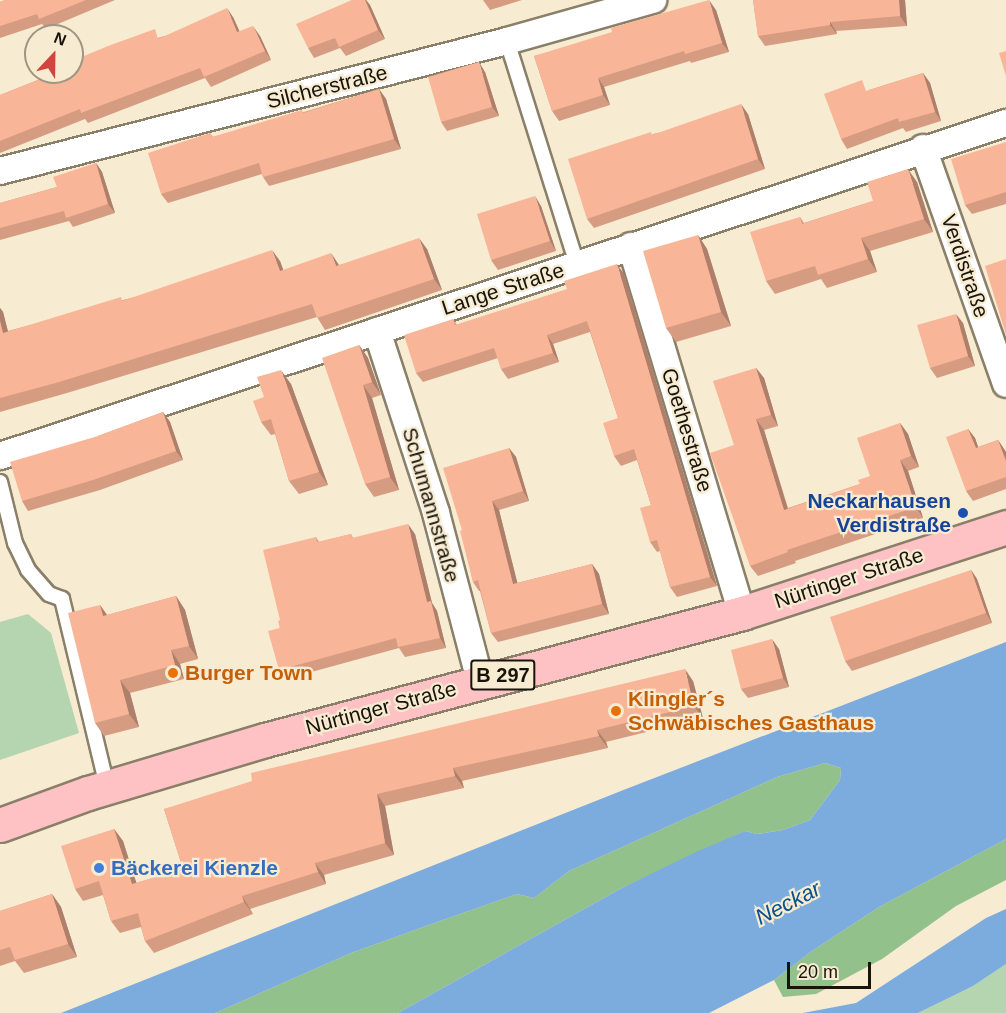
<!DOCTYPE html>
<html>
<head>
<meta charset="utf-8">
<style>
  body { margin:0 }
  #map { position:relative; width:1006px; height:1013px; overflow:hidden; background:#f7ebd2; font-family:Arial,sans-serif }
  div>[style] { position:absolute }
  .green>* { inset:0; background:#b5d4b0 }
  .forest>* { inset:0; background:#93c18c }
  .water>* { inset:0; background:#7cabdd }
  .roads { filter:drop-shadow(2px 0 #8a7f68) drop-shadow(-2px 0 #8a7f68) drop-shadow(0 2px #8a7f68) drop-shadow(0 -2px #8a7f68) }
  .service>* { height:14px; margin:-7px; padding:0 7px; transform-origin:7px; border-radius:7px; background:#fff }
  .minor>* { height:26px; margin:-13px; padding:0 13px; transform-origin:13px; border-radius:13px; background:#fff }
  .primary>* { height:33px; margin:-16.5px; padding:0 16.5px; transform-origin:16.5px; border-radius:16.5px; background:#fec2c4 }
  .wall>* { inset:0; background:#d69c82 }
  .shaded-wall>* { inset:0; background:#ae7f6a }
  .building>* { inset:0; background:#f9b597 }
  .dots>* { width:16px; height:16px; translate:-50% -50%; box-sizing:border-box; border:3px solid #f7ebd2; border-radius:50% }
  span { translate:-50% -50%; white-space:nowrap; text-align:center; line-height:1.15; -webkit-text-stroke:4.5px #f7ebd2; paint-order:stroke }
  .shield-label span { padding:2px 4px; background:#f7ebd2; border:2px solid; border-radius:4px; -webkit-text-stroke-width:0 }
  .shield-label { font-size:20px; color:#18140b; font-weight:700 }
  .street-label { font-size:21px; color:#18140b }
  .transit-label { font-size:21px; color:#164399; font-weight:700 }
  .right { translate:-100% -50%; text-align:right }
  .food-label { font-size:21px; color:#c56008; font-weight:700 }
  .left { translate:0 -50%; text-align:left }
  .shop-label { font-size:21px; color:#366cbe; font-weight:700 }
  .water-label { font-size:22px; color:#07518d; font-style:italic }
  .north { position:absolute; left:24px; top:24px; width:60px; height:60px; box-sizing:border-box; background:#f7ebd2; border:2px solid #9e9582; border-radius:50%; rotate:22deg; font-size:16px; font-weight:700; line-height:24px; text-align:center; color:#18140b }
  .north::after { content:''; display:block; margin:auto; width:21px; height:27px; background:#d2443d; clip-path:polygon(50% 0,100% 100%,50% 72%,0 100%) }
  .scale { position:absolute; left:787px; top:962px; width:84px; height:27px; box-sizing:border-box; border:3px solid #18140b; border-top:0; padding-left:8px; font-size:18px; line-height:21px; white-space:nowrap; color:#18140b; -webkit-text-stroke:4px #f7ebd2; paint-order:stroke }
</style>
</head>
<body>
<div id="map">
  <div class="green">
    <div style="clip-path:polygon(28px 614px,51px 633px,79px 733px,0 760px,0 622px)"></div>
    <div style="clip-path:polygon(1006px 964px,1006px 1013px,918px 1013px,973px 986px)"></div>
  </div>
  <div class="forest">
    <div style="clip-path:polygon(825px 763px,841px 768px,840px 780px,810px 820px,783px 830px,757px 834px,745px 831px,620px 889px,398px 1013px,215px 1013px,351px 953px,440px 921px,517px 894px,534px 898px,569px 871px,777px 777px)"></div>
    <div style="clip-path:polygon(1006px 839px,1006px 880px,956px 906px,882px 959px,816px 994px,783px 997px,774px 980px,812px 951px,879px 907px)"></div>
  </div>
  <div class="water">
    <div style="clip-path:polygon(1006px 642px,1006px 839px,879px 907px,812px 951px,774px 980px,709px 1013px,398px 1013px,620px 889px,696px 852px,745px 831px,757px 834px,783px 830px,810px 820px,840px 780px,841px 768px,825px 763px,777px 777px,569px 871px,534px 898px,517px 894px,440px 921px,351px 953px,215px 1013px,61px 1013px,626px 789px)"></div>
    <div style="clip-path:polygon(1006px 909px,1006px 964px,973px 986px,918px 1013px,803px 1013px,856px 1003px,986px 918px)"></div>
  </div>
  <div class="roads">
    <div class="service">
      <div style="left:507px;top:41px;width:235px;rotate:72.6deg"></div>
      <div style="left:0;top:482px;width:63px;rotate:76.2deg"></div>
      <div style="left:15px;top:543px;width:30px;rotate:64deg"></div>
      <div style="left:28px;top:570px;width:32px;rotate:49deg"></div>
      <div style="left:49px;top:594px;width:14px;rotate:21deg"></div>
      <div style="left:62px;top:599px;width:193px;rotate:76.5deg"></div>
    </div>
    <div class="minor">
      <div style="left:923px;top:148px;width:250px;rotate:70.6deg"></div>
      <div style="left:0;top:171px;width:523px;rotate:-14.38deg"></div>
      <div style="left:507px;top:41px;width:152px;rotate:-15.7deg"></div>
      <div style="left:631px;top:246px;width:383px;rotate:73.2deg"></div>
      <div style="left:377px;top:331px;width:191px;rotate:72deg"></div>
      <div style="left:436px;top:513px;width:174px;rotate:75.3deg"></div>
      <div style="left:0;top:456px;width:1060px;rotate:-18.32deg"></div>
    </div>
    <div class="primary">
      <div style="left:0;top:825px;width:94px;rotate:-20deg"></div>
      <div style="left:88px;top:793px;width:185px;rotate:-16.7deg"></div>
      <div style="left:265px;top:740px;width:494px;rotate:-14.9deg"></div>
      <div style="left:742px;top:613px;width:278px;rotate:-18deg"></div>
    </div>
  </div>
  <div class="wall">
    <div style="clip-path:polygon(5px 0,115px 0,46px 29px,42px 24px,0 38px,0 2px)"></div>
    <div style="clip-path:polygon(352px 0,366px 0,370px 5px,385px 39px,346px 56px,340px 48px,314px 58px,308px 48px)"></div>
    <div style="clip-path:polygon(483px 0,522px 0,490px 10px)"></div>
    <div style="clip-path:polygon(753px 0,905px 0,907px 26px,836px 31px,837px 34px,765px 46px,758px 36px)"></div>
    <div style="clip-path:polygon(716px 10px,729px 52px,691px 63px,690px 61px,604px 87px,610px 105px,559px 121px,552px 111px,534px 56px)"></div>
    <div style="clip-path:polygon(233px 17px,239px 31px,260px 36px,271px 60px,211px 87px,205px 78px,88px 123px,85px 119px,0 153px,0 95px,58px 72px,161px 37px)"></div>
    <div style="clip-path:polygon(485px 72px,499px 116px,447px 131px,441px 122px)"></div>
    <div style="clip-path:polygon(923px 73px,930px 83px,941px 121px,906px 132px,903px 128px,847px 149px,841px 139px,869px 90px)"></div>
    <div style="clip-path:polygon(379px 89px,386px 99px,401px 149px,269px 186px,263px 177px,262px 174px,168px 203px,161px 194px,210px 133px,213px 137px,304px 112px)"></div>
    <div style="clip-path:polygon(748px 114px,765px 169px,594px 228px,587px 219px,653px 134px)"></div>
    <div style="clip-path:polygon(1006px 142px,1006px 204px,972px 214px,965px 205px)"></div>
    <div style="clip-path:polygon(96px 163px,102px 172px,115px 213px,73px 227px,69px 221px,0 240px,0 203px,57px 187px)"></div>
    <div style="clip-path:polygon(917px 182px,933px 232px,870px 251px,877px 272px,827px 288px,821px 279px,775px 294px,766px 281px,800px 217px,804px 223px,873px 201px)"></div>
    <div style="clip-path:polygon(541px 206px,556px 251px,498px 270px,491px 260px)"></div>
    <div style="clip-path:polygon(698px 235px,707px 249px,731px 326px,676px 342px,666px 328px)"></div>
    <div style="clip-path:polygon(427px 249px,442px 290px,325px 330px,317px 317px,67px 393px,0 412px,0 308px,3px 312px,8px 331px,123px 300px,280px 261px,283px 270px,339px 265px)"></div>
    <div style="clip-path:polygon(624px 274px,717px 586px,677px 597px,670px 587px,660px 551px,657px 552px,650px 542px,651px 505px,637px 460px,621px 466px,614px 456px,618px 418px,590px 332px,553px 344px,559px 362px,508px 379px,501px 369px,498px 358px,423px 382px,416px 373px,453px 319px,457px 325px)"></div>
    <div style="clip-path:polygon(963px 323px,975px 366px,937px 378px,930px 368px)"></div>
    <div style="clip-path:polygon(359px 345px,368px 358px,381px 395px,372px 398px,399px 490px,374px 497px,365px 484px)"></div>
    <div style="clip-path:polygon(756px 368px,764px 378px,778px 426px,764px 430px,788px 508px,860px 484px,870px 476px,900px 423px,908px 434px,919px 467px,908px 471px,923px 518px,795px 561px,796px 563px,758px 576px,750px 566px,734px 445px)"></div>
    <div style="clip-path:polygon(291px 384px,328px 485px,299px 494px,289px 481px,275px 434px,271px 435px,261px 422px,264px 397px)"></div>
    <div style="clip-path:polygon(163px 412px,170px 422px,183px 460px,100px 490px,28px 511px,22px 501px,98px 436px)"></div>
    <div style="clip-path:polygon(968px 429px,975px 438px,978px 447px,998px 440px,1006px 452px,1006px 489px,973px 501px,966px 491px)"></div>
    <div style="clip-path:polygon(509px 448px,516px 457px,529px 501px,499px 510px,517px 583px,592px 564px,599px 574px,609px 614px,498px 642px,491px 633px,480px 591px,479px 591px,473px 582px,462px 530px)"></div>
    <div style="clip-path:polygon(351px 534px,353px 538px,415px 534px,432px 603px,437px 611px,446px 648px,405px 657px,399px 648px,286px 679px,279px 670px,280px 620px,316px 537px,319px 542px)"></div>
    <div style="clip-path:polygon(971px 570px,977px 579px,992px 623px,852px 671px,845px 661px)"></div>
    <div style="clip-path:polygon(176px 596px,185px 610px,198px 659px,180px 664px,184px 679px,130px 693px,139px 727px,104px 736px,95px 723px,100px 605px,107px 615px)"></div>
    <div style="clip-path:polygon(779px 649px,789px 687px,748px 698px,741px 689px)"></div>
    <div style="clip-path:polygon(693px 681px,703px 718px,606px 742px,608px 748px,462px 781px,464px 788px,385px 806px,394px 855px,324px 875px,326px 884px,250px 909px,253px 914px,154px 953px,145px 941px,141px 927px,120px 933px,111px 921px,103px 895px,83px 901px,75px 889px,114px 829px,123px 841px,136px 883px,183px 869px,164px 809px)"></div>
    <div style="clip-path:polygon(52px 894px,61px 907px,77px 957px,24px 973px,15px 961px,0 966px,0 911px)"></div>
  </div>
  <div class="shaded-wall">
    <div style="clip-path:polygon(365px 0,366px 0,370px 5px,385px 39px,378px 30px)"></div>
    <div style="clip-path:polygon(709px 0,716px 10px,729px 52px,722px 43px)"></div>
    <div style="clip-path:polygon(899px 0,905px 0,907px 26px,900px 16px)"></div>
    <div style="clip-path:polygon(227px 8px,233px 17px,244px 41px,237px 32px)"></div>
    <div style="clip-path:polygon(830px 22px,836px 31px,837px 34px,830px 25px)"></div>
    <div style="clip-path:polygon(253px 26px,260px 36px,271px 60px,265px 51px)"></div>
    <div style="clip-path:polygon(479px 62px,485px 72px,499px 116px,492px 107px)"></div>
    <div style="clip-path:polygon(923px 73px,930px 83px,941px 121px,935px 112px)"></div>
    <div style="clip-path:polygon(598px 78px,604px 87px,610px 105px,603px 95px)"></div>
    <div style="clip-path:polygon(379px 89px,386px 99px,401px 149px,394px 139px)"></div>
    <div style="clip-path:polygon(741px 104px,748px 114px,765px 169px,758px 159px)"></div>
    <div style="clip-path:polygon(96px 163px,102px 172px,115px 213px,108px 204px)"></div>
    <div style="clip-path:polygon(908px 169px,917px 182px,933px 232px,924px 219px)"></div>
    <div style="clip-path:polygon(535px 196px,541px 206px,556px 251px,550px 241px)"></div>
    <div style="clip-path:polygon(698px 235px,707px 249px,731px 326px,721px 312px)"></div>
    <div style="clip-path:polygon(419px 238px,427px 249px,442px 290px,434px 279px)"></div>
    <div style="clip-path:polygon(861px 238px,870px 251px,877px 272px,868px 259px)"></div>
    <div style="clip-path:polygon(272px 250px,280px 261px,288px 283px,280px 271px)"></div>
    <div style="clip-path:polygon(331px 253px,339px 265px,344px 278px,336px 266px)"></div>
    <div style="clip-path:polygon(617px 264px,624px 274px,717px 586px,710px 577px)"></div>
    <div style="clip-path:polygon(0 308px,3px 312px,11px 344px,3px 333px,0 321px)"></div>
    <div style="clip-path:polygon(956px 314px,963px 323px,975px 366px,968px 356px)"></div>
    <div style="clip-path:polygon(547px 335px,553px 344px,559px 362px,553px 353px)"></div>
    <div style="clip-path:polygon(359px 345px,368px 358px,381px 395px,372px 382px)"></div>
    <div style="clip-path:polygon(756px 368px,764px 378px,778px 426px,771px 415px)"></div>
    <div style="clip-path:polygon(281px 370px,291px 384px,328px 485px,319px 472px)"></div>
    <div style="clip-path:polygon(363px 385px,372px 398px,399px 490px,390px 477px)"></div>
    <div style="clip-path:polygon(163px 412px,170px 422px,183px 460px,176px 451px)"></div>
    <div style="clip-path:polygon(756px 419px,764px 430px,791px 520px,784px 510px)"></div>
    <div style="clip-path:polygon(900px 423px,908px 434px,919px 467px,911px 456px)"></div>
    <div style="clip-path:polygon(968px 429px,975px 438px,982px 458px,976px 448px)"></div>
    <div style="clip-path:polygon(998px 440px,1006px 452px,1006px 461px)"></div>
    <div style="clip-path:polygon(509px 448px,516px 457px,529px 501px,523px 491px)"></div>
    <div style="clip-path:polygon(900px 460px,908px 471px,923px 518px,916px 507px)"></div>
    <div style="clip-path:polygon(492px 501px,499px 510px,520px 593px,513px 584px)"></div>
    <div style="clip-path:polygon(408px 524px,415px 534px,432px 603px,437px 611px,446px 648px,440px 638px,427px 602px)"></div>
    <div style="clip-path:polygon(592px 564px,599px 574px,609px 614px,602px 604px)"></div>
    <div style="clip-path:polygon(971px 570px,977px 579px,992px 623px,986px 613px)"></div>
    <div style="clip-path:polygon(176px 596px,185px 610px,198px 659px,189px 646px)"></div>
    <div style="clip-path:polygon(100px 605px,109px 618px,103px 616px)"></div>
    <div style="clip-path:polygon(772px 639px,779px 649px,789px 687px,783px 678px)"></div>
    <div style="clip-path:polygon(171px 650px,180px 664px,184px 679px,175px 665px)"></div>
    <div style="clip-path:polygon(685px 669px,693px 681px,703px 718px,694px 706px)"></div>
    <div style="clip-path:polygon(120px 680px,130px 693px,139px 727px,129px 714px)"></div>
    <div style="clip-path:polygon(597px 730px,606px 742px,608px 748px,599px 736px)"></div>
    <div style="clip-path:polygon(453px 768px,462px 781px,464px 788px,455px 776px)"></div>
    <div style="clip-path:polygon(377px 794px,385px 806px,394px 855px,385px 843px)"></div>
    <div style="clip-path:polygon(114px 829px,123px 841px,141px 897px,132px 884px)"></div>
    <div style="clip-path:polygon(315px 863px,324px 875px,326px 884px,318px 872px)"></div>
    <div style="clip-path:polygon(52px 894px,61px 907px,77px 957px,68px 944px)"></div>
    <div style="clip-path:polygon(242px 896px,250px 909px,253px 914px,244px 902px)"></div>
  </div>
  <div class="building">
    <div style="clip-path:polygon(5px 0,86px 0,39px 19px,37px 14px,0 26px,0 2px)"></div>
    <div style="clip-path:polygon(352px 0,365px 0,378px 30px,339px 47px,335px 38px,308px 48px,296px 24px)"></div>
    <div style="clip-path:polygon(709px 0,722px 43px,685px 54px,684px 51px,598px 78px,603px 95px,552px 111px,534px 56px,612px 32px,611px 28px)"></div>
    <div style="clip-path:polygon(753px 0,899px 0,900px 16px,830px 22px,830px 25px,758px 36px)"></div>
    <div style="clip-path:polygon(227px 8px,237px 32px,253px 26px,265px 51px,204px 77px,200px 68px,81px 113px,80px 109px,0 141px,0 95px,58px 72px,72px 72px,72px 61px,108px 46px,155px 29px,158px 39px)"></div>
    <div style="clip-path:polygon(1006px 51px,1006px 76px,999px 53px)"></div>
    <div style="clip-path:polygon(479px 62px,492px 107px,441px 122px,428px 77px)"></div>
    <div style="clip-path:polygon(923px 73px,935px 112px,899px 122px,898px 118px,841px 139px,824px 94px,862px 80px,866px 91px)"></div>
    <div style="clip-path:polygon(379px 89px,394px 139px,263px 177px,259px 163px,161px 194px,148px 153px,210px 133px,212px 137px,302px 110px,303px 113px)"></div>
    <div style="clip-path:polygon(741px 104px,758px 159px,587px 219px,568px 159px,651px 132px,652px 135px)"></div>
    <div style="clip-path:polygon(1006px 142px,1006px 192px,965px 205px,951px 159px)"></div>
    <div style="clip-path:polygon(96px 163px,108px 204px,66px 218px,64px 211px,0 228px,0 203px,57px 187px,53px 177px)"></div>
    <div style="clip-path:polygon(908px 169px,924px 219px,861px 238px,868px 259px,818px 275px,815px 266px,766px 281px,750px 232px,800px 217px,802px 224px,873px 201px,867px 182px)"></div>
    <div style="clip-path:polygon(535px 196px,550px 241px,491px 260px,477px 214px)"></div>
    <div style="clip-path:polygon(698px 235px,721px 312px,666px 328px,643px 251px)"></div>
    <div style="clip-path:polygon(419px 238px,434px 279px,317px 318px,312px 304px,59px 382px,0 398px,0 321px,3px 333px,121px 297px,122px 301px,272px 250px,280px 271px,331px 253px,336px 266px)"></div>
    <div style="clip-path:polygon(1006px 259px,1006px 335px,985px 266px)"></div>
    <div style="clip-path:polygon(617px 264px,710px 577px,670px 587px,657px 540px,650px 542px,640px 508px,651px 505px,634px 449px,614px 456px,603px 423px,618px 418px,587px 321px,547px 335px,553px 353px,501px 369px,494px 348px,416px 373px,404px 335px,453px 319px,455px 325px,567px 289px,564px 281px)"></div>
    <div style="clip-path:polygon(956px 314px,968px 356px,930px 368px,917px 325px)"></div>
    <div style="clip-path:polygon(359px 345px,372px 382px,363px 385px,390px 477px,365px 484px,322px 358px)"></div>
    <div style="clip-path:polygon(756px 368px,771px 415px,756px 419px,784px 510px,860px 484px,858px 480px,870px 476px,857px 438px,900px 423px,911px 456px,900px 460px,916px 507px,787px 550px,788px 552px,750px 566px,710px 453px,734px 445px,713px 381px)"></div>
    <div style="clip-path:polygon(281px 370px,319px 472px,289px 481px,271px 419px,261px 422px,253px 401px,264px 397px,257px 377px)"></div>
    <div style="clip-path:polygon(163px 412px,176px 451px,93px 480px,22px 501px,10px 462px,98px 436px)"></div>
    <div style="clip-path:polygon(968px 429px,976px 448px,998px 440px,1006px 461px,1006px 477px,966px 491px,946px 437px)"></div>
    <div style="clip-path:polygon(509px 448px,523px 491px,492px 501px,513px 584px,592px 564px,602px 604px,491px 633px,478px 580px,473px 582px,460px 531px,462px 530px,443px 468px)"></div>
    <div style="clip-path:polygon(408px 524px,427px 602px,431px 601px,440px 638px,398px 647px,396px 638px,279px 670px,268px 631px,280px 628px,278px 621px,280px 620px,263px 550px,316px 537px,317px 542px,351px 534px,352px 538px)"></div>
    <div style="clip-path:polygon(971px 570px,986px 613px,845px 661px,830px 617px)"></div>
    <div style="clip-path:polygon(176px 596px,189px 646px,171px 650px,175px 665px,120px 680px,129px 714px,95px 723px,68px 613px,100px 605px,103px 616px)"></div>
    <div style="clip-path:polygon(772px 639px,783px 678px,741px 689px,731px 650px)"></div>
    <div style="clip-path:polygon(685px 669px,694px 706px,597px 730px,599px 736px,453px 768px,455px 776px,377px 794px,385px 843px,315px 863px,318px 872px,242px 896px,244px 902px,145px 941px,138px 913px,111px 921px,99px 881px,75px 889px,61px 846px,114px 829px,132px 884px,183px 869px,164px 809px,252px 781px,251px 773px)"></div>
    <div style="clip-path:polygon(52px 894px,68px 944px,15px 960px,10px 947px,0 950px,0 911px)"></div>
  </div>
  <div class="dots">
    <div style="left:963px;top:513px;background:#1a4fb4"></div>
    <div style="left:173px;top:673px;background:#e8710a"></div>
    <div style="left:616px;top:711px;background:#e8710a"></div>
    <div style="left:99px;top:868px;background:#3f7fe0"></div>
  </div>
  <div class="shield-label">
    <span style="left:503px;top:675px">B 297</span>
  </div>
  <div class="street-label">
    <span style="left:327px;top:87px;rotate:-14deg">Silcherstraße</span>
    <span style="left:965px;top:266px;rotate:71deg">Verdistraße</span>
    <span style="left:503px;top:289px;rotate:-18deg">Lange Straße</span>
    <span style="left:687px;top:430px;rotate:73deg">Goethestraße</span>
    <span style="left:431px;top:505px;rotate:74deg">Schumannstraße</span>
    <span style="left:849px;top:578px;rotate:-18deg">Nürtinger Straße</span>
    <span style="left:381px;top:708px;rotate:-15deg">Nürtinger Straße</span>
  </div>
  <div class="transit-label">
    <span class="right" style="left:951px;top:513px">Neckarhausen<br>Verdistraße</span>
  </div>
  <div class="food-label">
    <span class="left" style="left:185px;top:673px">Burger Town</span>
    <span class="left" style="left:628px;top:711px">Klingler´s<br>Schwäbisches Gasthaus</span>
  </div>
  <div class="shop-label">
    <span class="left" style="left:111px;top:868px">Bäckerei Kienzle</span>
  </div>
  <div class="water-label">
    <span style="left:788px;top:903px;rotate:-27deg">Neckar</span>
  </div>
  <div class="north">N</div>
  <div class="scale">20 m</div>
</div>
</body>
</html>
